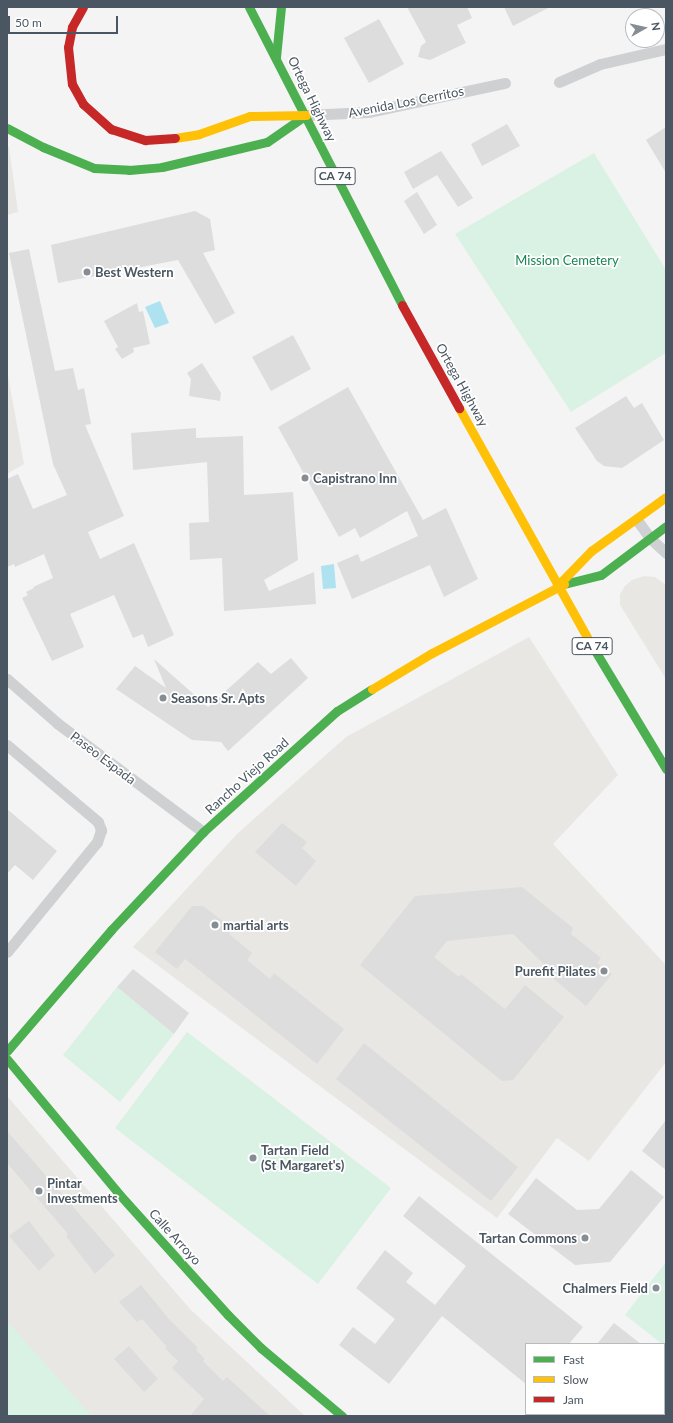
<!DOCTYPE html>
<html>
<head>
<meta charset="utf-8">
<style>
  body { margin:0 }
  #map { position:relative; width:673px; height:1423px; overflow:hidden; background:#f4f4f4; font-family:Lato,sans-serif }
  div>[style] { position:absolute }
  .commercial>* { inset:0; background:#e8e7e3 }
  .green>* { inset:0; background:#d9f2e3 }
  .water>* { inset:0; background:#aee2f0 }
  .building>* { inset:0; background:#ddddde }
  .street>* { height:11px; margin:-5.5px; padding:0 5.5px; transform-origin:5.5px; border-radius:5.5px; background:#ced0d2 }
  .fast>* { height:9px; margin:-4.5px; padding:0 4.5px; transform-origin:4.5px; border-radius:4.5px; background:#4caf50 }
  .slow>* { height:9px; margin:-4.5px; padding:0 4.5px; transform-origin:4.5px; border-radius:4.5px; background:#ffc107 }
  .jam>* { height:9px; margin:-4.5px; padding:0 4.5px; transform-origin:4.5px; border-radius:4.5px; background:#c62828 }
  .dots>* { width:11px; height:11px; translate:-50% -50%; box-sizing:border-box; border:2px solid #fff; border-radius:50% }
  span { translate:-50% -50%; white-space:nowrap; text-align:center; line-height:1.15; -webkit-text-stroke:3.5px #fff; paint-order:stroke }
  .shield-label span { padding:1px 3px; background:#fff; border:1px solid; border-radius:3px; -webkit-text-stroke-width:0 }
  .shield-label { font-size:12px; color:#4a5661; font-weight:700 }
  .street-label { font-size:13px; color:#4a5661 }
  .park-label { font-size:13px; color:#17864f }
  .poi-label { font-size:13px; color:#4a5661; font-weight:700 }
  .left { translate:0 -50%; text-align:left }
  .right { translate:-100% -50%; text-align:right }
  .frame { position:absolute; inset:0; border:8px solid #4a5661; pointer-events:none }
  .legend { position:absolute; left:525px; top:1343px; width:140px; height:72px; box-sizing:border-box; background:#fff; border:1px solid #b7bbc0; margin:0; padding:5px 7px; list-style:none; font-size:12px; color:#4a5661 }
  .legend li { display:flex; align-items:center; gap:8px; height:20px }
  .legend b { width:20px; border:1px solid #b7bbc0 }
  .north { position:absolute; left:625px; top:8px; width:40px; height:40px; box-sizing:border-box; background:#fff; border:1px solid #b7bbc0; border-radius:50%; rotate:82deg; font-size:11px; font-weight:700; line-height:16px; text-align:center; color:#4a5661 }
  .north::after { content:''; display:block; margin:auto; width:14px; height:18px; background:#868d94; clip-path:polygon(50% 0,100% 100%,50% 72%,0 100%) }
  .scale { position:absolute; left:8px; top:16px; width:110px; height:18px; box-sizing:border-box; border:2px solid #4a5661; border-top:0; padding-left:5px; font-size:12px; line-height:14px; white-space:nowrap; color:#4a5661; -webkit-text-stroke:3px #fff; paint-order:stroke }
</style>
</head>
<body>
<div id="map">
  <div class="commercial">
    <div style="clip-path:polygon(7px 146px,9px 147px,18px 212px,7px 215px)"></div>
    <div style="clip-path:polygon(7px 370px,24px 464px,7px 474px)"></div>
    <div style="clip-path:polygon(644px 576px,655px 577px,666px 585px,666px 679px,620px 605px,620px 594px,625px 586px,632px 580px)"></div>
    <div style="clip-path:polygon(529px 637px,618px 775px,553px 844px,666px 965px,666px 1062px,589px 1161px,557px 1138px,497px 1218px,133px 947px,237px 834px,346px 737px)"></div>
    <div style="clip-path:polygon(7px 1096px,190px 1309px,305px 1416px,88px 1416px,7px 1322px)"></div>
  </div>
  <div class="green">
    <div style="clip-path:polygon(594px 153px,666px 270px,666px 353px,571px 412px,455px 234px)"></div>
    <div style="clip-path:polygon(117px 987px,174px 1034px,120px 1102px,63px 1055px)"></div>
    <div style="clip-path:polygon(187px 1032px,391px 1188px,318px 1284px,115px 1128px)"></div>
    <div style="clip-path:polygon(666px 1262px,666px 1347px,625px 1315px)"></div>
    <div style="clip-path:polygon(7px 1321px,92px 1416px,7px 1416px)"></div>
    <div style="clip-path:polygon(542px 1414px,574px 1414px,577px 1416px,540px 1416px)"></div>
  </div>
  <div class="water">
    <div style="clip-path:polygon(160px 301px,169px 323px,155px 328px,145px 307px)"></div>
    <div style="clip-path:polygon(334px 564px,336px 588px,323px 589px,321px 566px)"></div>
  </div>
  <div class="building">
    <div style="clip-path:polygon(407px 7px,467px 7px,472px 18px,457px 25px,466px 43px,430px 60px,418px 57px,421px 46px,426px 42px)"></div>
    <div style="clip-path:polygon(504px 7px,550px 7px,513px 26px)"></div>
    <div style="clip-path:polygon(379px 19px,404px 64px,369px 83px,344px 38px)"></div>
    <div style="clip-path:polygon(507px 124px,520px 146px,482px 166px,471px 144px)"></div>
    <div style="clip-path:polygon(666px 127px,666px 173px,646px 140px)"></div>
    <div style="clip-path:polygon(441px 151px,473px 198px,458px 207px,437px 175px,413px 189px,404px 172px)"></div>
    <div style="clip-path:polygon(417px 192px,437px 225px,424px 234px,404px 201px)"></div>
    <div style="clip-path:polygon(195px 211px,210px 219px,215px 250px,203px 253px,235px 313px,215px 324px,178px 260px,58px 283px,51px 245px)"></div>
    <div style="clip-path:polygon(29px 249px,55px 371px,73px 368px,78px 390px,84px 388px,91px 424px,85px 425px,124px 516px,88px 532px,100px 559px,134px 543px,174px 635px,148px 647px,143px 634px,133px 638px,114px 595px,70px 614px,84px 647px,52px 661px,22px 598px,28px 595px,26px 592px,34px 588px,33px 587px,53px 578px,44px 554px,15px 567px,14px 564px,7px 567px,7px 479px,18px 474px,33px 509px,67px 495px,53px 464px,9px 253px)"></div>
    <div style="clip-path:polygon(137px 303px,139px 312px,143px 311px,150px 344px,133px 348px,134px 352px,122px 359px,115px 349px,118px 347px,104px 321px)"></div>
    <div style="clip-path:polygon(293px 335px,311px 369px,271px 391px,252px 357px)"></div>
    <div style="clip-path:polygon(202px 363px,221px 393px,220px 401px,189px 396px,191px 379px,187px 373px)"></div>
    <div style="clip-path:polygon(348px 387px,423px 520px,446px 508px,478px 579px,444px 597px,430px 565px,352px 599px,337px 563px,358px 554px,361px 562px,418px 536px,407px 511px,360px 538px,355px 528px,339px 537px,278px 427px)"></div>
    <div style="clip-path:polygon(626px 396px,634px 408px,642px 403px,664px 440px,622px 468px,604px 466px,597px 461px,575px 428px)"></div>
    <div style="clip-path:polygon(196px 428px,196px 438px,243px 436px,244px 495px,293px 492px,298px 560px,264px 580px,269px 591px,314px 572px,316px 604px,224px 611px,222px 558px,190px 560px,189px 523px,209px 522px,207px 462px,133px 470px,131px 433px)"></div>
    <div style="clip-path:polygon(291px 658px,308px 678px,228px 751px,221px 742px,192px 740px,116px 689px,135px 666px,166px 688px,154px 659px,208px 707px,258px 662px,271px 674px)"></div>
    <div style="clip-path:polygon(7px 809px,57px 851px,33px 880px,15px 865px,7px 874px)"></div>
    <div style="clip-path:polygon(282px 823px,307px 842px,302px 848px,316px 861px,296px 886px,255px 852px)"></div>
    <div style="clip-path:polygon(522px 887px,573px 928px,571px 934px,601px 958px,597px 963px,612px 974px,586px 1006px,554px 979px,555px 975px,513px 934px,447px 941px,434px 957px,459px 977px,461px 974px,505px 1009px,525px 985px,564px 1017px,513px 1080px,502px 1081px,360px 965px,415px 896px)"></div>
    <div style="clip-path:polygon(192px 906px,203px 906px,233px 929px,229px 934px,252px 953px,247px 960px,270px 979px,274px 973px,344px 1029px,317px 1064px,185px 959px,177px 969px,155px 952px)"></div>
    <div style="clip-path:polygon(133px 969px,189px 1013px,174px 1034px,117px 987px)"></div>
    <div style="clip-path:polygon(364px 1043px,518px 1167px,491px 1201px,336px 1079px)"></div>
    <div style="clip-path:polygon(666px 1120px,666px 1170px,642px 1151px)"></div>
    <div style="clip-path:polygon(7px 1131px,115px 1255px,95px 1274px,66px 1236px,68px 1234px,7px 1163px)"></div>
    <div style="clip-path:polygon(631px 1170px,664px 1197px,610px 1262px,575px 1265px,508px 1214px,536px 1178px,577px 1210px,599px 1209px)"></div>
    <div style="clip-path:polygon(419px 1196px,583px 1327px,569px 1344px,526px 1344px,526px 1384px,442px 1316px,389px 1384px,339px 1345px,353px 1327px,375px 1344px,395px 1319px,356px 1288px,385px 1250px,413px 1273px,406px 1282px,435px 1305px,466px 1266px,403px 1216px)"></div>
    <div style="clip-path:polygon(29px 1221px,55px 1255px,39px 1271px,9px 1236px)"></div>
    <div style="clip-path:polygon(141px 1285px,169px 1319px,198px 1348px,196px 1350px,205px 1359px,203px 1361px,223px 1381px,227px 1377px,270px 1416px,190px 1416px,204px 1399px,172px 1368px,178px 1361px,165px 1348px,167px 1347px,142px 1319px,137px 1322px,119px 1302px)"></div>
    <div style="clip-path:polygon(614px 1323px,641px 1344px,597px 1344px)"></div>
    <div style="clip-path:polygon(129px 1346px,158px 1379px,144px 1392px,114px 1359px)"></div>
  </div>
  <div class="street">
    <div style="left:559px;top:82px;width:45px;rotate:-23.7deg"></div>
    <div style="left:600px;top:64px;width:68px;rotate:-12.8deg"></div>
    <div style="left:306px;top:115px;width:62px;rotate:-2.8deg"></div>
    <div style="left:368px;top:112px;width:140px;rotate:-12deg"></div>
    <div style="left:637px;top:520px;width:24px;rotate:54deg"></div>
    <div style="left:651px;top:539px;width:21px;rotate:43deg"></div>
    <div style="left:7px;top:679px;width:67px;rotate:41.3deg"></div>
    <div style="left:57px;top:723px;width:182px;rotate:36.7deg"></div>
    <div style="left:7px;top:745px;width:119px;rotate:40.2deg"></div>
    <div style="left:98px;top:822px;width:9px;rotate:69deg"></div>
    <div style="left:101px;top:830px;width:13px;rotate:108deg"></div>
    <div style="left:97px;top:842px;width:142px;rotate:129.3deg"></div>
  </div>
  <div class="fast">
    <div style="left:249px;top:7px;width:335px;rotate:62.8deg"></div>
    <div style="left:276px;top:57px;width:50px;rotate:-84.3deg"></div>
    <div style="left:7px;top:128px;width:41px;rotate:27.8deg"></div>
    <div style="left:43px;top:147px;width:55px;rotate:22.4deg"></div>
    <div style="left:94px;top:168px;width:35px;rotate:3deg"></div>
    <div style="left:129px;top:170px;width:33px;rotate:-5deg"></div>
    <div style="left:162px;top:167px;width:108px;rotate:-13.4deg"></div>
    <div style="left:267px;top:142px;width:47px;rotate:-34.7deg"></div>
    <div style="left:564px;top:584px;width:38px;rotate:-14deg"></div>
    <div style="left:601px;top:575px;width:81px;rotate:-37deg"></div>
    <div style="left:591px;top:644px;width:146px;rotate:59deg"></div>
    <div style="left:7px;top:1051px;width:160px;rotate:-49.3deg"></div>
    <div style="left:111px;top:930px;width:134px;rotate:-46.8deg"></div>
    <div style="left:203px;top:832px;width:181px;rotate:-42.1deg"></div>
    <div style="left:337px;top:711px;width:41px;rotate:-32.2deg"></div>
    <div style="left:7px;top:1059px;width:175px;rotate:50.3deg"></div>
    <div style="left:119px;top:1194px;width:163px;rotate:48deg"></div>
    <div style="left:228px;top:1315px;width:47px;rotate:45deg"></div>
    <div style="left:261px;top:1348px;width:106px;rotate:40deg"></div>
  </div>
  <div class="slow">
    <div style="left:175px;top:138px;width:24px;rotate:-9deg"></div>
    <div style="left:199px;top:134px;width:54px;rotate:-19.4deg"></div>
    <div style="left:250px;top:116px;width:56px;rotate:-1deg"></div>
    <div style="left:459px;top:408px;width:270px;rotate:60.8deg"></div>
    <div style="left:557px;top:586px;width:49px;rotate:-45.8deg"></div>
    <div style="left:591px;top:551px;width:92px;rotate:-35.8deg"></div>
    <div style="left:372px;top:689px;width:70px;rotate:-31deg"></div>
    <div style="left:432px;top:653px;width:149px;rotate:-27.6deg"></div>
  </div>
  <div class="jam">
    <div style="left:83px;top:7px;width:23px;rotate:119deg"></div>
    <div style="left:72px;top:27px;width:20px;rotate:101deg"></div>
    <div style="left:68px;top:47px;width:37px;rotate:84deg"></div>
    <div style="left:72px;top:84px;width:23px;rotate:61deg"></div>
    <div style="left:83px;top:104px;width:38px;rotate:42deg"></div>
    <div style="left:111px;top:129px;width:36px;rotate:18deg"></div>
    <div style="left:145px;top:140px;width:30px;rotate:-4deg"></div>
    <div style="left:402px;top:305px;width:118px;rotate:61deg"></div>
  </div>
  <div class="dots">
    <div style="left:87px;top:272px;background:#868d94"></div>
    <div style="left:305px;top:478px;background:#868d94"></div>
    <div style="left:163px;top:698px;background:#868d94"></div>
    <div style="left:215px;top:925px;background:#868d94"></div>
    <div style="left:604px;top:971px;background:#868d94"></div>
    <div style="left:253px;top:1158px;background:#868d94"></div>
    <div style="left:39px;top:1191px;background:#868d94"></div>
    <div style="left:585px;top:1238px;background:#868d94"></div>
    <div style="left:656px;top:1288px;background:#868d94"></div>
  </div>
  <div class="shield-label">
    <span style="left:335px;top:176px">CA 74</span>
    <span style="left:592px;top:646px">CA 74</span>
  </div>
  <div class="street-label">
    <span style="left:312px;top:99px;rotate:64deg">Ortega Highway</span>
    <span style="left:406px;top:102px;rotate:-11deg">Avenida Los Cerritos</span>
    <span style="left:462px;top:385px;rotate:61deg">Ortega Highway</span>
    <span style="left:103px;top:758px;rotate:37deg">Paseo Espada</span>
    <span style="left:247px;top:776px;rotate:-42deg">Rancho Viejo Road</span>
    <span style="left:175px;top:1237px;rotate:48deg">Calle Arroyo</span>
  </div>
  <div class="park-label">
    <span style="left:567px;top:260px">Mission Cemetery</span>
  </div>
  <div class="poi-label">
    <span class="left" style="left:95px;top:272px">Best Western</span>
    <span class="left" style="left:313px;top:478px">Capistrano Inn</span>
    <span class="left" style="left:171px;top:698px">Seasons Sr. Apts</span>
    <span class="left" style="left:223px;top:925px">martial arts</span>
    <span class="right" style="left:596px;top:971px">Purefit Pilates</span>
    <span class="left" style="left:261px;top:1158px">Tartan Field<br>(St Margaret's)</span>
    <span class="left" style="left:47px;top:1191px">Pintar<br>Investments</span>
    <span class="right" style="left:577px;top:1238px">Tartan Commons</span>
    <span class="right" style="left:648px;top:1288px">Chalmers Field</span>
  </div>
  <div class="frame"></div>
  <ul class="legend">
  <li><b style="height:5px;background:#4caf50"></b>Fast</li>
  <li><b style="height:5px;background:#ffc107"></b>Slow</li>
  <li><b style="height:5px;background:#c62828"></b>Jam</li>
  </ul>
  <div class="north">N</div>
  <div class="scale">50 m</div>
</div>
</body>
</html>
